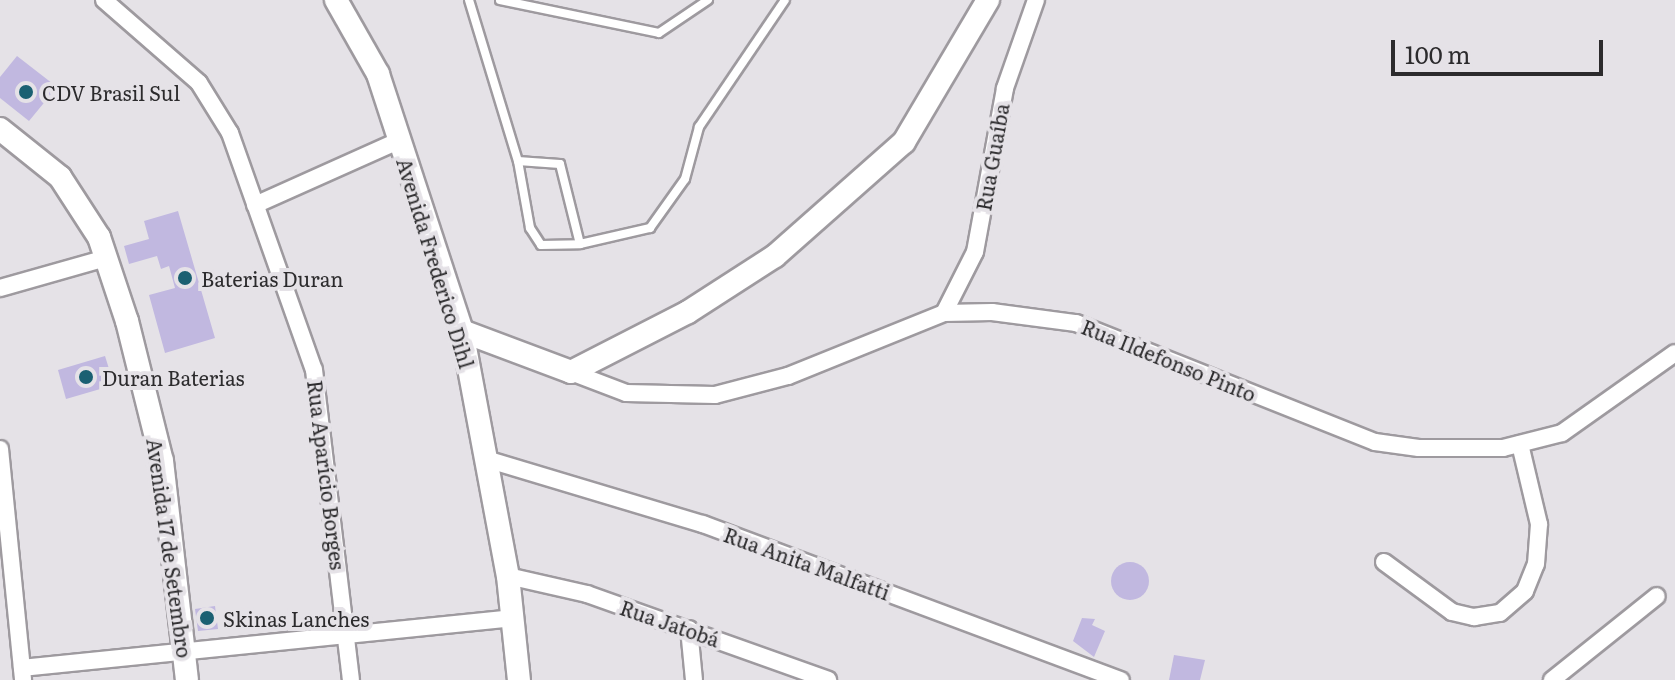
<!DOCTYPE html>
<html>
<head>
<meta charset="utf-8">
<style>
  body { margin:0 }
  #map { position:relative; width:1675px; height:680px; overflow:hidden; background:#e5e2e7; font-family:Literata,serif }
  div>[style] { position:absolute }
  .building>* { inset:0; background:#c1b8e0 }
  .round { border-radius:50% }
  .roads { filter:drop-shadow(2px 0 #9e9a9f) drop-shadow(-2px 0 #9e9a9f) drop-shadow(0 2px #9e9a9f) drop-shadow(0 -2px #9e9a9f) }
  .lane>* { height:8px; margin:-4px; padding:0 4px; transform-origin:4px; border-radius:4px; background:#fff }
  .street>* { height:16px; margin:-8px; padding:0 8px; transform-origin:8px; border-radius:8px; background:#fff }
  .secondary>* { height:22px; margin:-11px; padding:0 11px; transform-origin:11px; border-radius:11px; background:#fff }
  .dots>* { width:22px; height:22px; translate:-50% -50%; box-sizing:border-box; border:4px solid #e5e2e7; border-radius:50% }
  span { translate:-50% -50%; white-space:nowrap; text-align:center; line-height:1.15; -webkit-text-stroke:8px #e5e2e7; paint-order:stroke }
  .poi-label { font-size:20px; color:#2c2b2d }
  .left { translate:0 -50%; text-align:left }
  .street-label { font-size:20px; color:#2c2b2d }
  .scale { position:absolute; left:1391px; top:40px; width:212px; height:36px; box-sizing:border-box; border:4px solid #2c2b2d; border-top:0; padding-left:10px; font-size:24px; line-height:28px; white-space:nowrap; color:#2c2b2d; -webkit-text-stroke:6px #e5e2e7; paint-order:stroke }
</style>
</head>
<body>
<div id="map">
  <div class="building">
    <div style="clip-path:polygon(17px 56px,57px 87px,29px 121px,0 98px,0 77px)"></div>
    <div style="clip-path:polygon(178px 211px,215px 338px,165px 353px,149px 295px,175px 288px,169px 266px,161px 269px,157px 256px,129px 264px,124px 246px,149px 239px,144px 221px)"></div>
    <div style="clip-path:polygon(105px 356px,114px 385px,66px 399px,58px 370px)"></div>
    <div class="round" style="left:1111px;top:562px;width:38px;height:38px"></div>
    <div style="clip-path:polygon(215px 606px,218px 629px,198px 631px,195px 609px)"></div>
    <div style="clip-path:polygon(1082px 618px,1095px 619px,1092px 625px,1105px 631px,1094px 657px,1073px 641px)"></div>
    <div style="clip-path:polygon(1174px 655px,1205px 660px,1200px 680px,1169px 680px)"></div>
  </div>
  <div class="roads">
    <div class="lane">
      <div style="left:469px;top:0;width:168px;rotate:73.1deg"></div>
      <div style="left:518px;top:161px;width:68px;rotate:79.8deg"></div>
      <div style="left:530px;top:228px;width:20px;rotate:57deg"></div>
      <div style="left:541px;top:245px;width:39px;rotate:-1deg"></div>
      <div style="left:580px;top:244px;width:72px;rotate:-12.9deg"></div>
      <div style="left:650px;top:228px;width:60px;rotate:-54.5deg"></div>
      <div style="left:685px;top:179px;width:54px;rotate:-74.9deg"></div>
      <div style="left:699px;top:127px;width:153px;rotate:-55.9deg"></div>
      <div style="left:500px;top:0;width:162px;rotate:11.7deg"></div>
      <div style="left:659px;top:33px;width:59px;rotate:-34deg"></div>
      <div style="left:518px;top:161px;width:42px;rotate:4.1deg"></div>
      <div style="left:560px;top:164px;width:82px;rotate:76deg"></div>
    </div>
    <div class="street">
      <div style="left:104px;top:0;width:126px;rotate:41.1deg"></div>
      <div style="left:199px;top:83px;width:59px;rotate:58.2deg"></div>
      <div style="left:230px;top:133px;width:251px;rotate:70.5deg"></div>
      <div style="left:314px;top:370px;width:312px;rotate:83.2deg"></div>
      <div style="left:255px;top:205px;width:157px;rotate:-24.1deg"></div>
      <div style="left:0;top:288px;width:110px;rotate:-15.8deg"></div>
      <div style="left:944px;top:313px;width:68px;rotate:-63.1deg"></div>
      <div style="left:975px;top:252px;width:167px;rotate:-79.6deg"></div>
      <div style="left:1005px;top:88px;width:93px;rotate:-70.6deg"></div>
      <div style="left:571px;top:372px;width:59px;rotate:20.9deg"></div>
      <div style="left:626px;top:393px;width:89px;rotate:1.3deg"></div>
      <div style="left:715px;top:395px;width:75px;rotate:-14.6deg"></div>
      <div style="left:788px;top:376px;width:168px;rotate:-22deg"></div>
      <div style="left:944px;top:313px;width:48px;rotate:-1.2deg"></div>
      <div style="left:992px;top:312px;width:85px;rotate:7.5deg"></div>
      <div style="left:1076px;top:323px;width:322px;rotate:21.7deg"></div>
      <div style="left:1375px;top:442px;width:44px;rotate:7.8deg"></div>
      <div style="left:1419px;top:448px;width:84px"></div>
      <div style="left:1503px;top:448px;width:61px;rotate:-14.3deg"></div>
      <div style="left:1562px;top:433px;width:138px;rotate:-35.3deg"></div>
      <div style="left:0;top:449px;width:232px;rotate:84.3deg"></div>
      <div style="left:489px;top:460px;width:223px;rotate:16.7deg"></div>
      <div style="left:703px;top:524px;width:446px;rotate:20.5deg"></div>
      <div style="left:1384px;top:562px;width:84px;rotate:36.3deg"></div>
      <div style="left:1452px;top:612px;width:23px;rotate:13deg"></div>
      <div style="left:1474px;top:617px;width:26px;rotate:-9deg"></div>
      <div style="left:1500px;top:613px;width:33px;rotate:-41deg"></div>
      <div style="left:1525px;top:591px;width:29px;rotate:-68deg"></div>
      <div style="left:1536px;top:564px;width:40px;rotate:-85.7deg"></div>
      <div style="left:1539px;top:524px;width:82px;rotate:-103.4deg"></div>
      <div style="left:508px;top:576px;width:81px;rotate:12.8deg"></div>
      <div style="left:587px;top:594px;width:256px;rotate:19.6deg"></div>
      <div style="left:689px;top:629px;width:51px;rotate:84.4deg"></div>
      <div style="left:22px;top:668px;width:494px;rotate:-5.8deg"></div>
      <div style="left:1552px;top:680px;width:134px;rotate:-38.7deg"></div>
    </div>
    <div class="secondary">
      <div style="left:336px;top:0;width:85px;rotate:60.4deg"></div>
      <div style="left:378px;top:74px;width:270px;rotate:71.9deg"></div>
      <div style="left:462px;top:331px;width:249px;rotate:79.4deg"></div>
      <div style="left:508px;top:576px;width:105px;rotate:84deg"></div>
      <div style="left:0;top:129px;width:77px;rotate:38.7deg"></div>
      <div style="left:60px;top:177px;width:72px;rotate:57deg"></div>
      <div style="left:99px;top:237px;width:89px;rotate:71.6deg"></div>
      <div style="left:127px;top:321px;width:144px;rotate:76deg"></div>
      <div style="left:162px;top:461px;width:220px;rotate:83.5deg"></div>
      <div style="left:462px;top:331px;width:116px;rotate:20.6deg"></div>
      <div style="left:571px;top:372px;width:131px;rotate:-27.1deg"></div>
      <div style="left:688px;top:312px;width:103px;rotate:-32.8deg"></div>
      <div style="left:775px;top:256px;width:172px;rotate:-41.5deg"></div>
      <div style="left:904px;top:142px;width:165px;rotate:-59.4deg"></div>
    </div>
  </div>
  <div class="dots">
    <div style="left:26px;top:92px;background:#1b6072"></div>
    <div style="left:185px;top:278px;background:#1b6072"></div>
    <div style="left:86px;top:377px;background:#1b6072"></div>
    <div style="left:207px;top:618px;background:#1b6072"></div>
  </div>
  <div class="poi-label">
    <span class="left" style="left:42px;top:92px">CDV Brasil Sul</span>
    <span class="left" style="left:201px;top:278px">Baterias Duran</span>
    <span class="left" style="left:102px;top:377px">Duran Baterias</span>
    <span class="left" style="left:223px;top:618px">Skinas Lanches</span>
  </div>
  <div class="street-label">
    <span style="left:992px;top:157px;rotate:-80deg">Rua Guaíba</span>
    <span style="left:436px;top:263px;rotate:73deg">Avenida Frederico Dihl</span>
    <span style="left:1169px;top:360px;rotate:22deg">Rua Ildefonso Pinto</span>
    <span style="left:327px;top:475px;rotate:83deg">Rua Aparício Borges</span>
    <span style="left:170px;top:548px;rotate:82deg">Avenida 17 de Setembro</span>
    <span style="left:807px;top:563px;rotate:20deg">Rua Anita Malfatti</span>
    <span style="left:670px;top:623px;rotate:19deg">Rua Jatobá</span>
  </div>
  <div class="scale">100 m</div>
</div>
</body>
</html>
